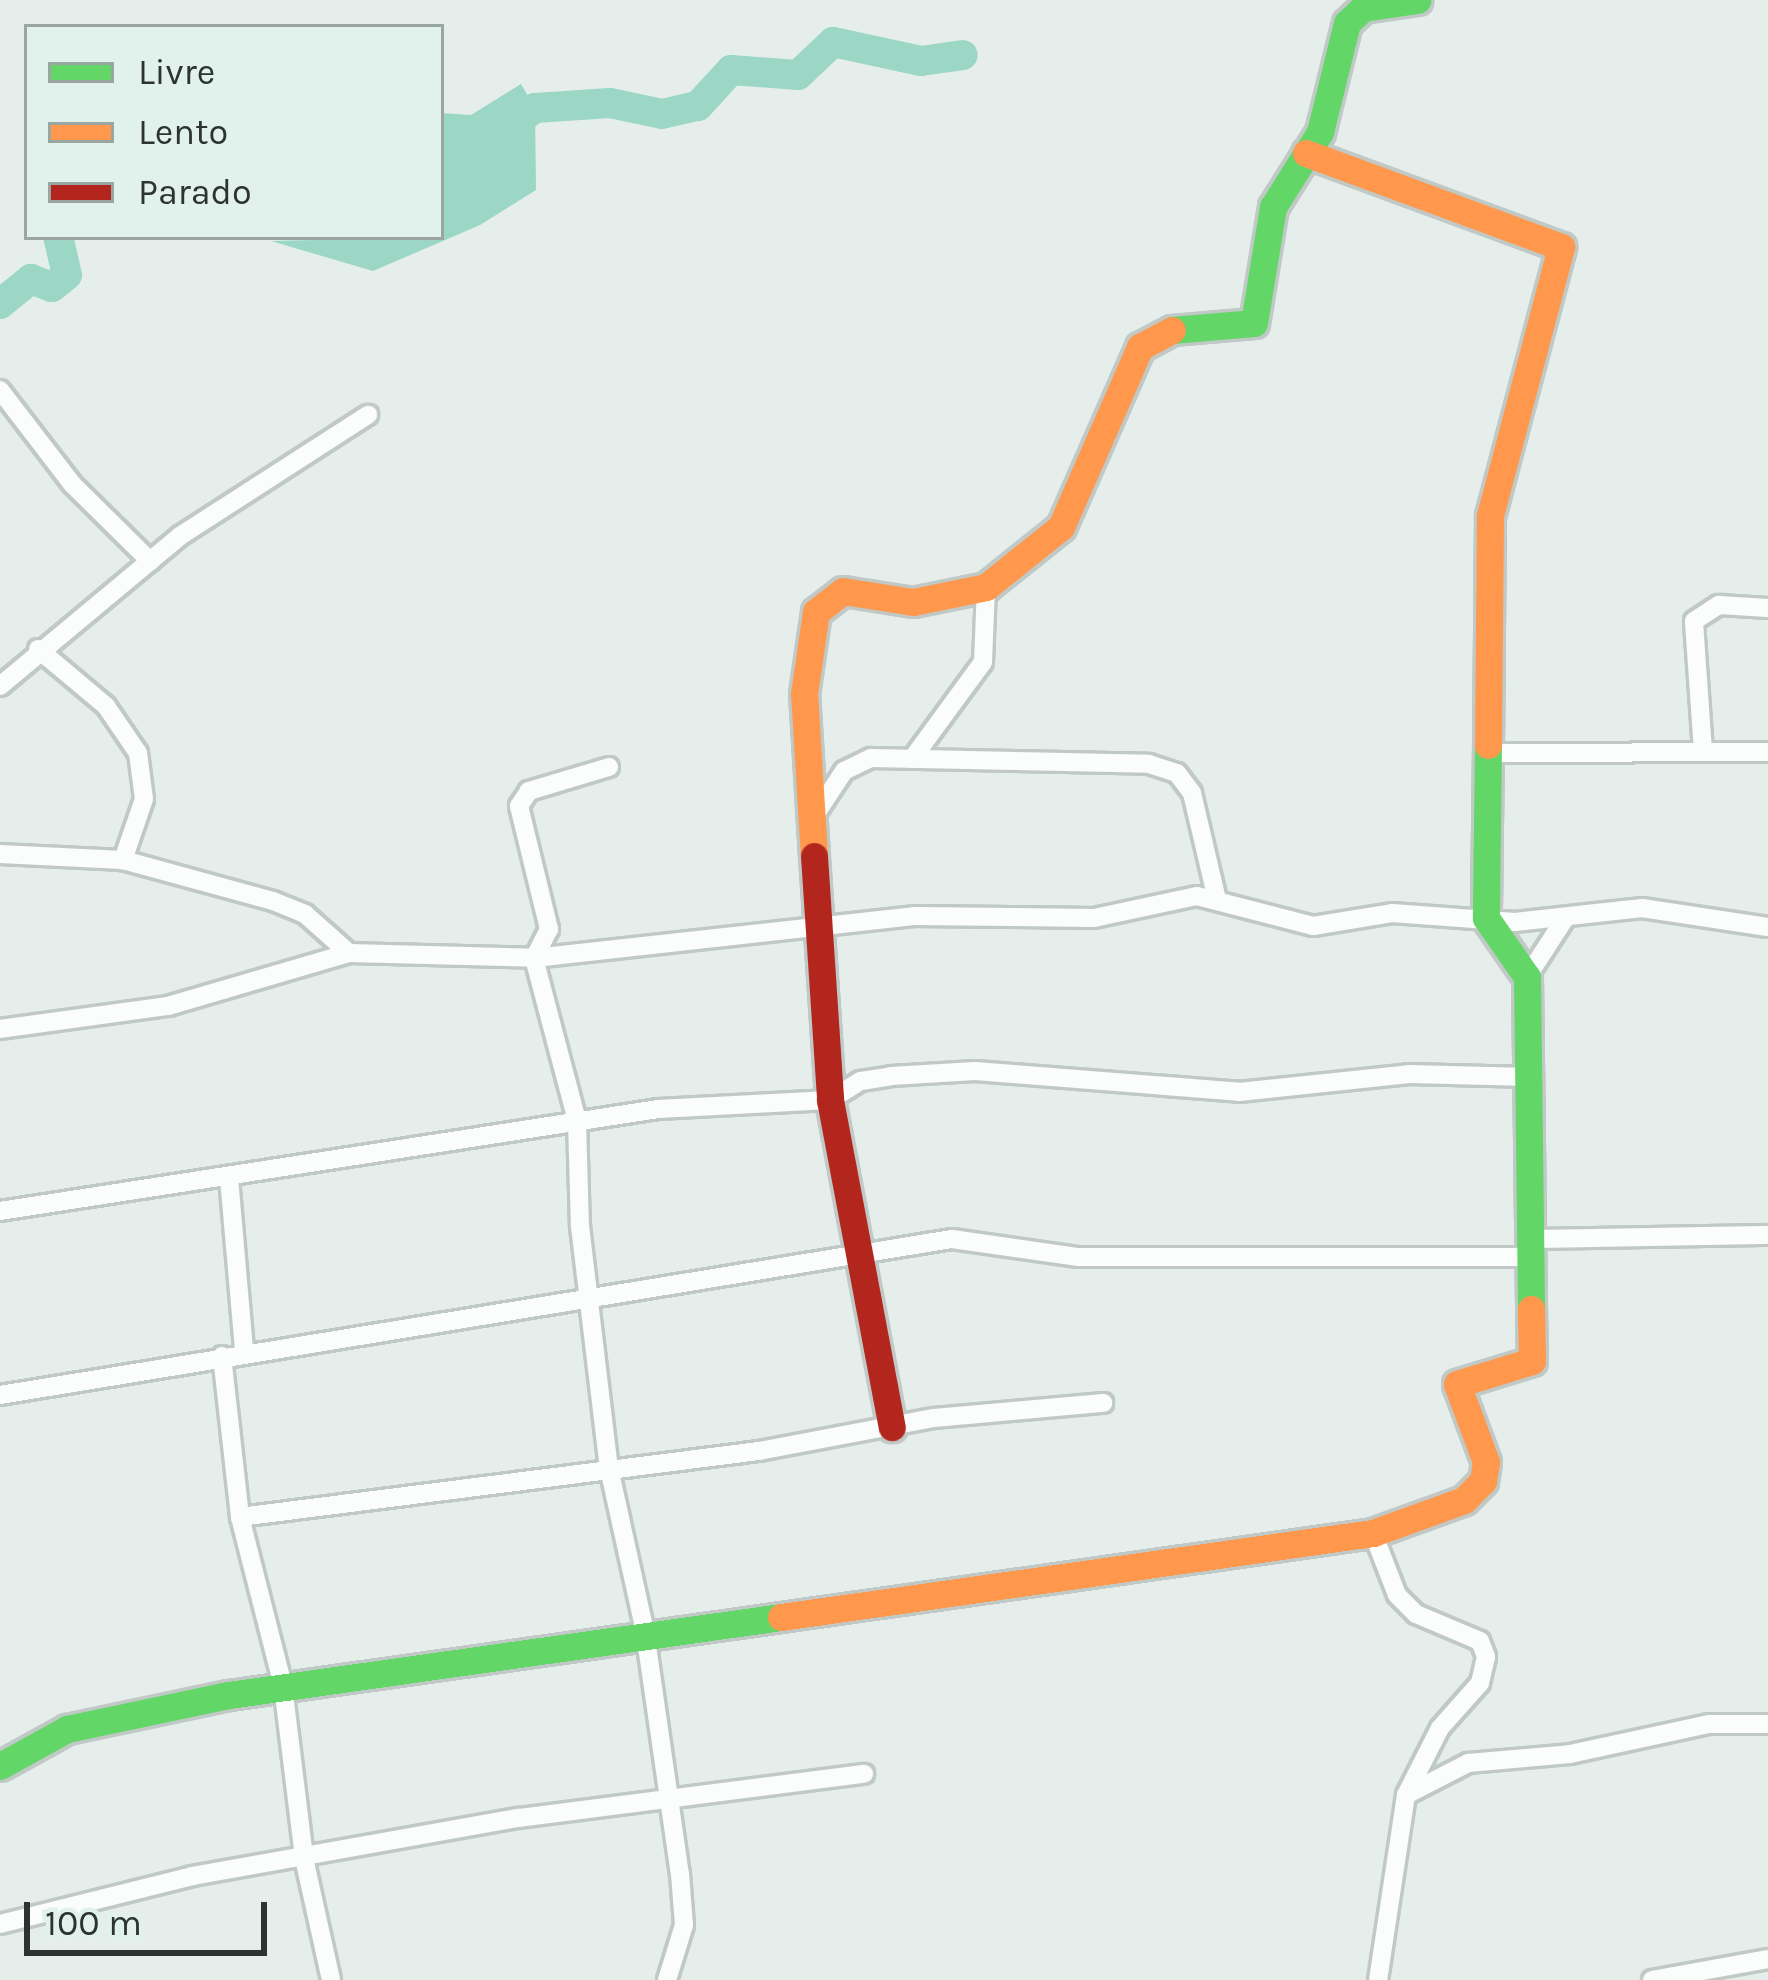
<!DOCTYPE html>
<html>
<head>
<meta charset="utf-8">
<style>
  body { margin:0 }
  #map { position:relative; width:1768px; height:1980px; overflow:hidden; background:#e5eeeb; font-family:Karla,sans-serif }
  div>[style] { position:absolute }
  .water>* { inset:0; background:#9bd7c4 }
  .river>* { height:30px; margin:-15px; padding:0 15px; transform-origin:15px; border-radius:15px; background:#9bd7c4 }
  .roads { filter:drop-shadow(3px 0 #c1c9c6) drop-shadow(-3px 0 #c1c9c6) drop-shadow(0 3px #c1c9c6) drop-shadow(0 -3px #c1c9c6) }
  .street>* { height:18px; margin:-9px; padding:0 9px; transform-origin:9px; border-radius:9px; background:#fbfcfc }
  .fast>* { height:27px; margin:-13.5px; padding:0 13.5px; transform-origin:13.5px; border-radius:13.5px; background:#63d668 }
  .slow>* { height:27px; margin:-13.5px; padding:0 13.5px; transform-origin:13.5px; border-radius:13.5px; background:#ff974d }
  .jam>* { height:27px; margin:-13.5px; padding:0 13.5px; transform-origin:13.5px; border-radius:13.5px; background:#b3261e }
  span { translate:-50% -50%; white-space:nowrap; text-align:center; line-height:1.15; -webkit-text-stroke:12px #e1f2ec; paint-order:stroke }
  .legend { position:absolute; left:24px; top:24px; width:420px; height:216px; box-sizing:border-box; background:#e1f2ec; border:3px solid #99a6a1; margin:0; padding:15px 21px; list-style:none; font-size:36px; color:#2c3331 }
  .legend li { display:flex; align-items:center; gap:24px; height:60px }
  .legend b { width:60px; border:3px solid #99a6a1 }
  .scale { position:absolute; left:24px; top:1902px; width:243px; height:54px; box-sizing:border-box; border:6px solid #2c3331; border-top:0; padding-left:15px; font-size:36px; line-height:42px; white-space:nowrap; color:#2c3331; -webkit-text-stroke:9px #e1f2ec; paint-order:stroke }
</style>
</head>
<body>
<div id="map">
  <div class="water">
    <div style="clip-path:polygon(521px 84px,535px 108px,536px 190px,480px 225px,373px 271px,271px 241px,441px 237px,441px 113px,471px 115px)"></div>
  </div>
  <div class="river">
    <div style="left:441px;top:178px;width:117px;rotate:-36.7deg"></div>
    <div style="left:535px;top:108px;width:75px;rotate:-3.8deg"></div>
    <div style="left:610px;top:103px;width:53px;rotate:11.9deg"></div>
    <div style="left:662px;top:114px;width:37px;rotate:-13deg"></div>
    <div style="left:698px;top:106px;width:49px;rotate:-47.5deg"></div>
    <div style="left:731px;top:70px;width:67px;rotate:4.3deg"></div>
    <div style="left:798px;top:75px;width:48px;rotate:-43.3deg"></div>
    <div style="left:833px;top:42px;width:90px;rotate:12.2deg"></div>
    <div style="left:921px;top:61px;width:42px;rotate:-8.1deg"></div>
    <div style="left:0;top:304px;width:40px;rotate:-39deg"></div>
    <div style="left:31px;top:279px;width:22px;rotate:21deg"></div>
    <div style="left:52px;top:287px;width:19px;rotate:-39deg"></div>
    <div style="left:67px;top:275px;width:39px;rotate:-103deg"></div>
  </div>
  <div class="roads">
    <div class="street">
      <div style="left:0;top:390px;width:118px;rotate:52.5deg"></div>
      <div style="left:72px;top:484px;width:110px;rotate:44.6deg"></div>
      <div style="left:38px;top:649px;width:89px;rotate:40deg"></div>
      <div style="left:106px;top:706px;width:57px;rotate:55.8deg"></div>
      <div style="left:138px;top:753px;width:46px;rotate:82.6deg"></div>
      <div style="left:144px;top:799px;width:65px;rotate:109deg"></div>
      <div style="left:0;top:686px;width:234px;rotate:-39.8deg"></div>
      <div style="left:180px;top:536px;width:224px;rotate:-32.8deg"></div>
      <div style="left:1703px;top:751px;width:130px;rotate:-94deg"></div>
      <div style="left:1694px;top:621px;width:30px;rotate:-33deg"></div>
      <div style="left:1719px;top:605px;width:49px;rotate:3.5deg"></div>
      <div style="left:1491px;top:753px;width:277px;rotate:-0.2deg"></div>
      <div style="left:912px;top:759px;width:120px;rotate:-53.8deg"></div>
      <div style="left:983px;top:662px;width:75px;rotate:-87.7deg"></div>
      <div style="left:609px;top:767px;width:84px;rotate:163.3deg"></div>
      <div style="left:529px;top:791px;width:18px;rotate:124deg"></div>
      <div style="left:519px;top:806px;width:127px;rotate:76.3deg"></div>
      <div style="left:549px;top:929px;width:33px;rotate:117deg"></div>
      <div style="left:534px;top:958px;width:169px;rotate:75.2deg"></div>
      <div style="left:577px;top:1121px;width:105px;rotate:88.4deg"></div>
      <div style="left:580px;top:1226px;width:244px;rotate:83.2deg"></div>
      <div style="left:609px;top:1468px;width:168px;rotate:77.6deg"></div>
      <div style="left:645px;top:1632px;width:245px;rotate:81.8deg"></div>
      <div style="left:680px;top:1874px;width:51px;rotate:85.5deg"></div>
      <div style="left:684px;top:1925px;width:58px;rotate:107.2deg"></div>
      <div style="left:817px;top:812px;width:49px;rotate:-56.6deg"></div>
      <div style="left:844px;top:771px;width:30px;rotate:-26deg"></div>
      <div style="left:871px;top:758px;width:278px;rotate:1.2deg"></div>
      <div style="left:1149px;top:764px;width:29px;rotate:18deg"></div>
      <div style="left:1177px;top:773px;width:25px;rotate:53deg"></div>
      <div style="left:1192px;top:793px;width:105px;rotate:76.8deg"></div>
      <div style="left:0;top:854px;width:123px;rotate:2.8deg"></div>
      <div style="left:123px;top:860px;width:156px;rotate:15.3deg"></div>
      <div style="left:273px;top:901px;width:35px;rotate:22deg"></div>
      <div style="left:305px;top:914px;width:59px;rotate:41.6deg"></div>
      <div style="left:1527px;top:977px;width:68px;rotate:-57deg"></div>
      <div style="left:0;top:1029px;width:170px;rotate:-7.8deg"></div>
      <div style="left:168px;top:1006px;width:189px;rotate:-16.3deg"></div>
      <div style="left:349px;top:953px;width:185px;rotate:1.5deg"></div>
      <div style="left:534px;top:958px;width:382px;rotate:-6.3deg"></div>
      <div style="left:914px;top:916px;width:180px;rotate:0.6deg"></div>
      <div style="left:1094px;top:918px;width:105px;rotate:-12.1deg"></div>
      <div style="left:1197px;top:896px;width:120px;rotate:14.5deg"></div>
      <div style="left:1313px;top:926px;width:80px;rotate:-9.3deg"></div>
      <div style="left:1392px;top:913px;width:123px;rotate:4.2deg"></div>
      <div style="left:1515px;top:922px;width:128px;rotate:-6.3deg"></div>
      <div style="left:1642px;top:908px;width:127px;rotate:8.6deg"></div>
      <div style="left:229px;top:1178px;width:174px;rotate:85deg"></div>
      <div style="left:0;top:1211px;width:666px;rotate:-8.81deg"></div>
      <div style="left:658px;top:1109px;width:172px;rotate:-3deg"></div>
      <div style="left:830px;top:1100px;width:36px;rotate:-32deg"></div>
      <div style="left:861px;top:1081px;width:30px;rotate:-9deg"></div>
      <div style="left:891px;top:1076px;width:84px;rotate:-3.4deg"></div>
      <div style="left:975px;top:1071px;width:265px;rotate:4.5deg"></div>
      <div style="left:1239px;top:1092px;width:171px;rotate:-6deg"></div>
      <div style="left:1409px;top:1074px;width:121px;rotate:1.4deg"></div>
      <div style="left:1531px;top:1239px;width:237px;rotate:-1deg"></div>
      <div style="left:222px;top:1356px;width:162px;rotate:83.6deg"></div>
      <div style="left:240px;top:1517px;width:174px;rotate:75.7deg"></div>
      <div style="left:283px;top:1686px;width:173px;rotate:83deg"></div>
      <div style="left:304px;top:1858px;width:125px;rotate:77.5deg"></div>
      <div style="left:0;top:1395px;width:965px;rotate:-9.31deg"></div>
      <div style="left:952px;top:1239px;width:128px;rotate:8.1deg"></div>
      <div style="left:1079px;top:1257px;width:453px"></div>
      <div style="left:240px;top:1517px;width:523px;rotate:-7.25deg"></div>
      <div style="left:759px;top:1451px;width:178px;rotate:-10.7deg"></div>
      <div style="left:934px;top:1418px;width:170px;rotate:-5.1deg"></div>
      <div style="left:1373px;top:1533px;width:66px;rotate:68.8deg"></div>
      <div style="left:1397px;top:1595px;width:27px;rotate:45deg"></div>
      <div style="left:1416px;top:1614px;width:69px;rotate:22.9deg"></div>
      <div style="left:1480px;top:1641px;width:17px;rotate:69deg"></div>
      <div style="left:1486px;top:1657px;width:27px;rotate:103deg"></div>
      <div style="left:1480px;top:1683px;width:60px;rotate:131.6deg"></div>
      <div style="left:1440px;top:1728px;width:75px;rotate:116.9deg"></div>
      <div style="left:1406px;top:1795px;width:187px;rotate:98.6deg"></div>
      <div style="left:1406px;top:1795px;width:70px;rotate:-27.3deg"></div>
      <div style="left:1468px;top:1763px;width:102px;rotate:-5deg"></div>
      <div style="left:1570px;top:1754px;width:142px;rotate:-12.2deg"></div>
      <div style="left:1709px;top:1724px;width:59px"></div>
      <div style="left:0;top:1924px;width:198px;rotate:-14deg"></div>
      <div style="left:192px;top:1876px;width:332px;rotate:-10.1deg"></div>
      <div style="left:519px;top:1818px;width:348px;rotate:-7.3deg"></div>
      <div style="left:1652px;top:1980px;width:118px;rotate:-10.3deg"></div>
    </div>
    <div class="fast">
      <div style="left:1172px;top:330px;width:82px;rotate:-4.9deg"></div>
      <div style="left:1254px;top:323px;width:118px;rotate:-80.7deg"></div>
      <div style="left:1273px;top:207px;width:89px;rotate:-57.9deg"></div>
      <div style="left:1320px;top:132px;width:112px;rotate:-76.1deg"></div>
      <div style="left:1347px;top:23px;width:22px;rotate:-43deg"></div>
      <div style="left:1363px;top:8px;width:55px;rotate:-8.4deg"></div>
      <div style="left:1488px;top:745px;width:173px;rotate:90.7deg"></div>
      <div style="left:1486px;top:918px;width:72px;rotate:55.2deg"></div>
      <div style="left:1527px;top:977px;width:332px;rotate:89.3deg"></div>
      <div style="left:0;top:1766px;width:77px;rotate:-28.9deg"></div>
      <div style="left:67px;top:1729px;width:166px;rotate:-11.9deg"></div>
      <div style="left:229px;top:1695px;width:557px;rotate:-8.04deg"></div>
    </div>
    <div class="slow">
      <div style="left:1306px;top:153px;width:272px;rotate:20.2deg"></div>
      <div style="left:1561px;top:247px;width:278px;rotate:104.8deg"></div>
      <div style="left:1490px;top:516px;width:229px;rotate:90.5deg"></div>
      <div style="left:814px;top:856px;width:162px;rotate:-93.5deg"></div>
      <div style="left:804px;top:694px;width:83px;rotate:-81.7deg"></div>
      <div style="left:816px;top:612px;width:34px;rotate:-38deg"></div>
      <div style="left:843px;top:591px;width:71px;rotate:8.9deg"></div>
      <div style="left:913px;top:602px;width:75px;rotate:-11.6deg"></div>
      <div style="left:986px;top:587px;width:96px;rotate:-38.7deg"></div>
      <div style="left:1061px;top:527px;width:197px;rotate:-66.3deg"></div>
      <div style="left:1140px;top:347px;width:36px;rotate:-28deg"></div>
      <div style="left:781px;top:1617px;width:598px;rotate:-8.08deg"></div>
      <div style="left:1373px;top:1533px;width:97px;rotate:-19.9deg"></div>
      <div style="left:1464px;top:1500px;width:27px;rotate:-45deg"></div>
      <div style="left:1483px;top:1481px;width:19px;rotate:-81deg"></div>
      <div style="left:1486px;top:1462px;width:83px;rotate:-110.4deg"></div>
      <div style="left:1457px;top:1384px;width:78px;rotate:-17deg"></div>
      <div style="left:1532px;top:1361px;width:52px;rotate:-91.1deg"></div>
    </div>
    <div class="jam">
      <div style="left:814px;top:856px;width:245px;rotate:86.2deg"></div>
      <div style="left:830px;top:1100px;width:333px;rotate:79.3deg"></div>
    </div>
  </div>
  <ul class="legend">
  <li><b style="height:15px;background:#63d668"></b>Livre</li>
  <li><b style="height:15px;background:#ff974d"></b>Lento</li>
  <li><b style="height:15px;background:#b3261e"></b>Parado</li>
  </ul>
  <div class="scale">100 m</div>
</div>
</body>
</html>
